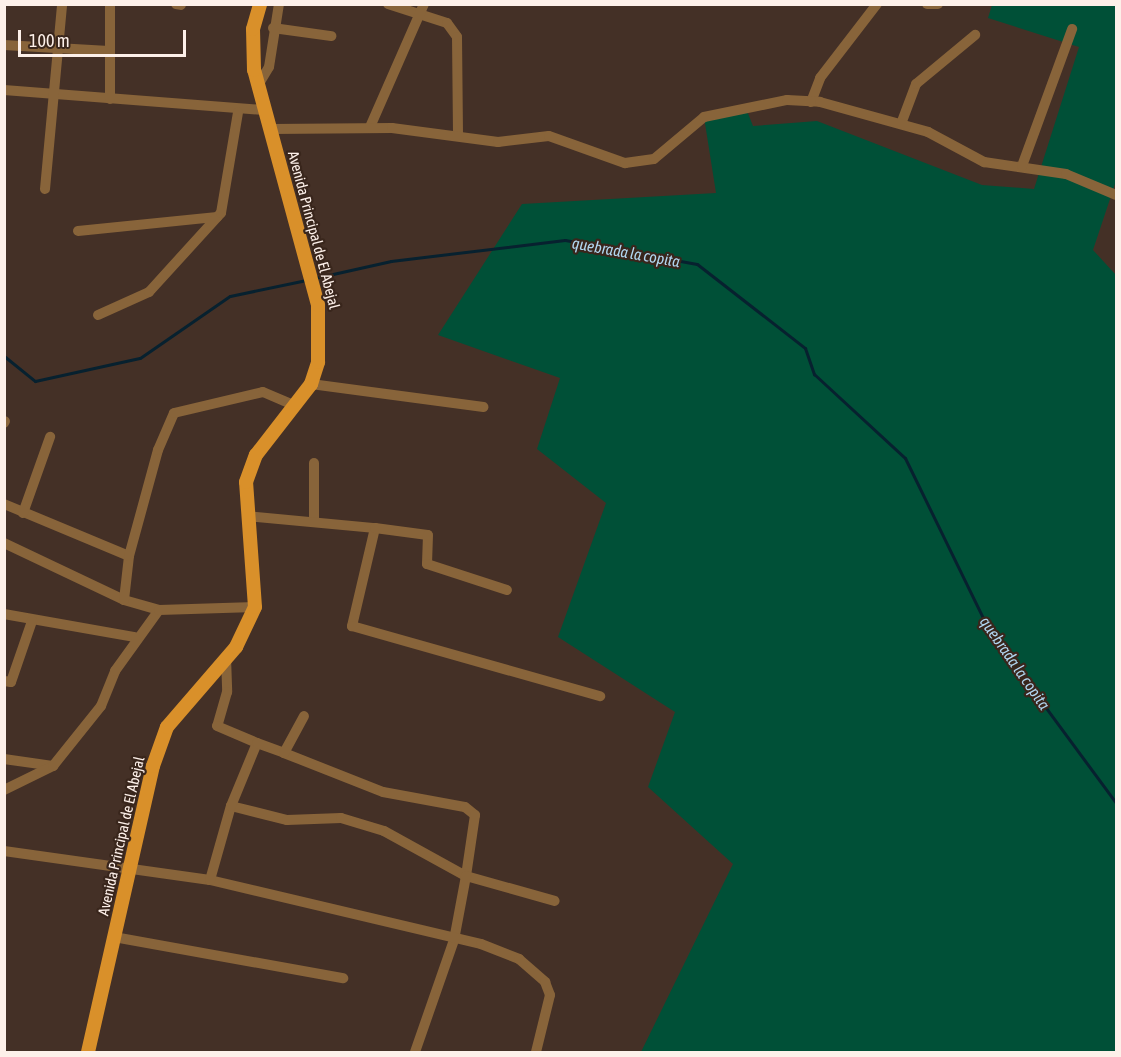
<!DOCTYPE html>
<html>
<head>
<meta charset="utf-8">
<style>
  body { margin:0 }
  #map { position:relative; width:1121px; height:1057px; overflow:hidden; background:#443026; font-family:"Asap Condensed",sans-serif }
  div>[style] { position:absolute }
  .green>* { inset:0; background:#005037 }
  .stream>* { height:3px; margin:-1.5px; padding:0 1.5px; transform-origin:1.5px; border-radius:1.5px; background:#07212f }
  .minor>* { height:10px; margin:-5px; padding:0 5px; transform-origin:5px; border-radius:5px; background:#88643a }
  .major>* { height:14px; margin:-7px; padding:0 7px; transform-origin:7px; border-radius:7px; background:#d9902a }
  span { translate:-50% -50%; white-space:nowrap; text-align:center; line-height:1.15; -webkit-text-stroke:4.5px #39261c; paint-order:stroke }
  .street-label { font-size:15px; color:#fdf0e9 }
  .water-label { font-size:16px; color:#b1d7f1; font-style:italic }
  .frame { position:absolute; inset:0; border:6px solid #fdf0e9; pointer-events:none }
  .scale { position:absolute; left:18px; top:30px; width:168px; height:27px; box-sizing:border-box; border:3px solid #fdf0e9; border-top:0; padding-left:8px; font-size:18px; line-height:21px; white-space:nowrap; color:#fdf0e9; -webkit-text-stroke:4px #39261c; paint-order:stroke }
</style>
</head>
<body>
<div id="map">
  <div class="green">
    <div style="clip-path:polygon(992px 5px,1116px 5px,1116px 181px,1093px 250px,1116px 275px,1116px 1052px,641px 1052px,733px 864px,648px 787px,675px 712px,558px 637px,606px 503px,537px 449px,560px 378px,438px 335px,522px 204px,716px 193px,704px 117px,745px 106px,753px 126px,817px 121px,982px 185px,1034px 189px,1079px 47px,988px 18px)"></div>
  </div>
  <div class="stream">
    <div style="left:315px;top:278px;width:78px;rotate:-12.6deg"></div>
    <div style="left:391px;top:261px;width:175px;rotate:-6.9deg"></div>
    <div style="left:565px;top:240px;width:134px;rotate:10.3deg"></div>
    <div style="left:697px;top:264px;width:137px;rotate:37.9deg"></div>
    <div style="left:805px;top:348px;width:28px;rotate:71deg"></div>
    <div style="left:814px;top:374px;width:124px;rotate:42.7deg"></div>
    <div style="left:905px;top:458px;width:194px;rotate:64deg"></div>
    <div style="left:990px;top:632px;width:212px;rotate:53.6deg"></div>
    <div style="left:4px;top:356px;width:40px;rotate:39deg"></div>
    <div style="left:35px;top:381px;width:107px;rotate:-12.4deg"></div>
    <div style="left:140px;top:358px;width:109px;rotate:-34.6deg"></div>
    <div style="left:230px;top:296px;width:78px;rotate:-11.9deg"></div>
  </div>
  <div class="minor">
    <div style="left:176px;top:4px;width:5px;rotate:11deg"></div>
    <div style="left:388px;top:4px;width:62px;rotate:17.9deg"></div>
    <div style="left:447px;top:23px;width:17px;rotate:54deg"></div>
    <div style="left:457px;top:37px;width:98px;rotate:89.4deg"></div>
    <div style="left:927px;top:4px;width:11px"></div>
    <div style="left:273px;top:28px;width:59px;rotate:7.9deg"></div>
    <div style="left:4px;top:45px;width:105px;rotate:3.3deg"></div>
    <div style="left:257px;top:87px;width:23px;rotate:-59deg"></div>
    <div style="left:269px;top:67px;width:64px;rotate:-81deg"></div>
    <div style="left:4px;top:90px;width:260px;rotate:4.4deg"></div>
    <div style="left:110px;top:99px;width:95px;rotate:-90deg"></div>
    <div style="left:811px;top:102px;width:26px;rotate:-69deg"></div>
    <div style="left:820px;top:78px;width:93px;rotate:-52.4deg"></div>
    <div style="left:901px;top:124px;width:43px;rotate:-69.4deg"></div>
    <div style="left:916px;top:84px;width:77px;rotate:-39.7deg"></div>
    <div style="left:370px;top:127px;width:134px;rotate:-66.3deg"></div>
    <div style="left:271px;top:129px;width:121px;rotate:-0.5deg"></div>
    <div style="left:392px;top:128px;width:107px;rotate:7.5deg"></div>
    <div style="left:498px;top:142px;width:51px;rotate:-6.7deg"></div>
    <div style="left:549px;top:136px;width:81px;rotate:19.6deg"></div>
    <div style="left:625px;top:163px;width:29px;rotate:-8deg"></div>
    <div style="left:654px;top:159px;width:65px;rotate:-40deg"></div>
    <div style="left:704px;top:117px;width:85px;rotate:-11.6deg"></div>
    <div style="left:787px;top:100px;width:33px;rotate:3deg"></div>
    <div style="left:820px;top:102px;width:112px;rotate:15.5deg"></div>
    <div style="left:928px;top:132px;width:64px;rotate:28.2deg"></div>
    <div style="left:984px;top:162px;width:83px;rotate:8.3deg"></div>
    <div style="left:1066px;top:174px;width:54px;rotate:22.8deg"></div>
    <div style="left:1022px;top:166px;width:146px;rotate:-69.9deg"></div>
    <div style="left:45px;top:189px;width:186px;rotate:-84.7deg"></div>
    <div style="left:78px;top:231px;width:140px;rotate:-5.8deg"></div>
    <div style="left:98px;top:315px;width:56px;rotate:-24.3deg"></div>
    <div style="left:149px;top:292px;width:107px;rotate:-47.7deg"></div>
    <div style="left:221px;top:213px;width:102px;rotate:-80.4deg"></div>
    <div style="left:311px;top:384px;width:174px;rotate:7.6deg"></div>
    <div style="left:4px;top:423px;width:2px;rotate:-63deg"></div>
    <div style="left:314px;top:463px;width:56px;rotate:90deg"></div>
    <div style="left:4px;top:504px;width:135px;rotate:22.6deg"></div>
    <div style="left:23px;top:513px;width:81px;rotate:-70.4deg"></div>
    <div style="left:247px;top:516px;width:129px;rotate:5.4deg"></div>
    <div style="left:375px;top:528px;width:101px;rotate:103.2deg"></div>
    <div style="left:352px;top:626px;width:258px;rotate:15.8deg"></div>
    <div style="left:375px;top:528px;width:53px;rotate:7.5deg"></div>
    <div style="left:428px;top:535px;width:29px;rotate:92deg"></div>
    <div style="left:427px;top:564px;width:84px;rotate:18deg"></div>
    <div style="left:4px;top:543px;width:133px;rotate:25.4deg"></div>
    <div style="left:124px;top:600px;width:36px;rotate:16deg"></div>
    <div style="left:124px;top:600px;width:44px;rotate:-83.5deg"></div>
    <div style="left:129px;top:556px;width:110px;rotate:-74.7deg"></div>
    <div style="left:158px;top:450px;width:40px;rotate:-66.6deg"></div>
    <div style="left:174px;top:413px;width:91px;rotate:-13.3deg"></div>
    <div style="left:263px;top:392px;width:34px;rotate:23deg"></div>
    <div style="left:4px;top:614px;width:133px;rotate:10deg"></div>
    <div style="left:226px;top:657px;width:35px;rotate:88deg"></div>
    <div style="left:227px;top:692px;width:35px;rotate:106deg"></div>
    <div style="left:217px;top:726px;width:43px;rotate:23deg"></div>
    <div style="left:4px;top:681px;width:7px;rotate:8deg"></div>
    <div style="left:11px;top:682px;width:65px;rotate:-71deg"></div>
    <div style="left:284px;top:753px;width:106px;rotate:21.5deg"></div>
    <div style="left:383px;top:792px;width:83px;rotate:10.4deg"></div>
    <div style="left:465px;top:807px;width:13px;rotate:39deg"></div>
    <div style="left:475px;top:815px;width:62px;rotate:98.4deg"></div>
    <div style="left:466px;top:876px;width:92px;rotate:15.7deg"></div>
    <div style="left:4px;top:759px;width:49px;rotate:8.1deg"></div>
    <div style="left:4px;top:790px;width:55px;rotate:-26.1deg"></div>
    <div style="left:53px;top:766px;width:77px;rotate:-51.3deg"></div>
    <div style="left:101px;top:706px;width:38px;rotate:-68deg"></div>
    <div style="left:115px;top:671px;width:75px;rotate:-54.2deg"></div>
    <div style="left:159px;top:610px;width:96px;rotate:-1.8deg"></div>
    <div style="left:231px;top:806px;width:58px;rotate:14deg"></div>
    <div style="left:287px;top:820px;width:54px;rotate:-2.1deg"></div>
    <div style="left:341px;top:818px;width:45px;rotate:16.8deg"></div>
    <div style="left:384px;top:831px;width:94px;rotate:28.8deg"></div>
    <div style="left:466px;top:876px;width:65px;rotate:100.6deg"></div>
    <div style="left:454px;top:940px;width:119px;rotate:109.2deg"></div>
    <div style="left:4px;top:851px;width:208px;rotate:8deg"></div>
    <div style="left:210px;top:880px;width:278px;rotate:13.3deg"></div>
    <div style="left:481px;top:944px;width:41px;rotate:21.5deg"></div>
    <div style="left:519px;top:959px;width:35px;rotate:41deg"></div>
    <div style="left:545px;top:982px;width:14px;rotate:69deg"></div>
    <div style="left:550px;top:995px;width:59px;rotate:103.8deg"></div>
    <div style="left:210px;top:880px;width:77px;rotate:-74.2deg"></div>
    <div style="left:231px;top:806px;width:68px;rotate:-67.6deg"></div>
    <div style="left:257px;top:743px;width:29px;rotate:20deg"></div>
    <div style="left:284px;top:753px;width:42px;rotate:-61.6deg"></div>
    <div style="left:114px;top:937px;width:233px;rotate:10.2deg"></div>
  </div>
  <div class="major">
    <div style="left:88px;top:1052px;width:293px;rotate:-77.2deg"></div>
    <div style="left:153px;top:766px;width:41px;rotate:-70.3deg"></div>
    <div style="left:167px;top:727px;width:106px;rotate:-49.2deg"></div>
    <div style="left:236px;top:647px;width:44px;rotate:-64.6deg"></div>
    <div style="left:255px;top:607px;width:125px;rotate:-94.1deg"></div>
    <div style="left:246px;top:482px;width:29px;rotate:-70deg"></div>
    <div style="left:256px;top:455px;width:90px;rotate:-52.2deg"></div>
    <div style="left:311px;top:384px;width:23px;rotate:-72deg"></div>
    <div style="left:318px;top:362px;width:57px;rotate:-90deg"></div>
    <div style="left:318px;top:305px;width:244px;rotate:-105.2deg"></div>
    <div style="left:254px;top:70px;width:41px;rotate:-91.4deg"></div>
    <div style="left:253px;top:29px;width:26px;rotate:-74deg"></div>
  </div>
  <div class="street-label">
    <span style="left:314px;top:230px;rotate:75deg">Avenida Principal de El Abejal</span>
    <span style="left:121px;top:836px;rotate:-77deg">Avenida Principal de El Abejal</span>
  </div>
  <div class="water-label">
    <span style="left:626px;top:252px;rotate:10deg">quebrada la copita</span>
    <span style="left:1015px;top:663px;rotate:55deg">quebrada la copita</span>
  </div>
  <div class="frame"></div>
  <div class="scale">100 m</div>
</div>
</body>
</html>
